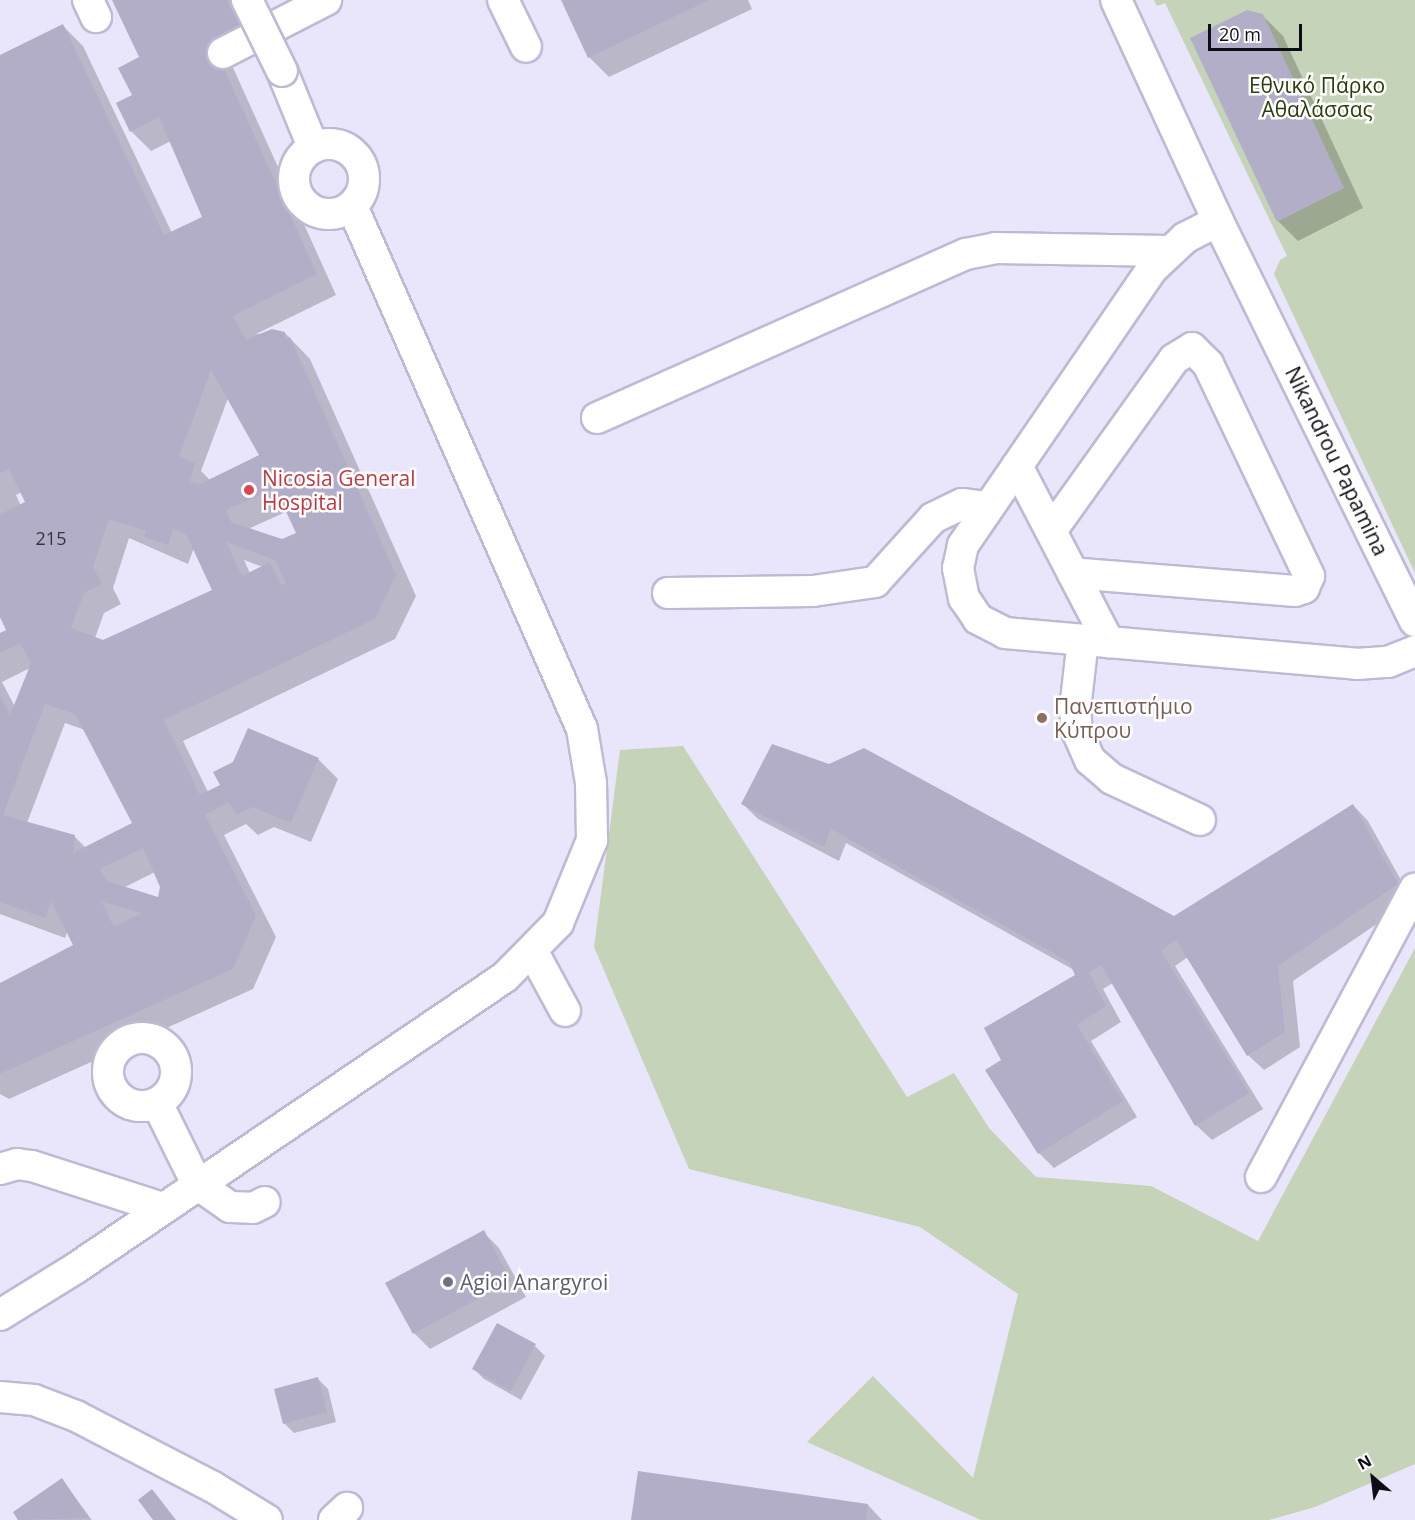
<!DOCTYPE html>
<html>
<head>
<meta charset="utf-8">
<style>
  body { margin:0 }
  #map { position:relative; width:1415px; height:1520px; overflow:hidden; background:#e9e6fb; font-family:"Open Sans",sans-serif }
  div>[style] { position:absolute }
  .green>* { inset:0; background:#c5d3b8 }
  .shadow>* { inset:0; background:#0003 }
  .building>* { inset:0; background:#b3aec7 }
  .roads { filter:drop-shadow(2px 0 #bebad3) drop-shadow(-2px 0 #bebad3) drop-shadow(0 2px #bebad3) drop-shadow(0 -2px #bebad3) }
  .minor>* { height:30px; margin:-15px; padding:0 15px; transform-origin:15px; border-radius:15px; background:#fff }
  .minor>.ring { margin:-15px; padding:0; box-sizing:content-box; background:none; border:30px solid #fff; border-radius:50% }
  .bridges { filter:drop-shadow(2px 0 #bebad3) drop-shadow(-2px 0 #bebad3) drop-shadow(0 2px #bebad3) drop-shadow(0 -2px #bebad3) }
  .minor-bridge>* { height:30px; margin:-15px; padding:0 15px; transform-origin:15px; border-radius:15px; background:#fff }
  .dots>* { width:16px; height:16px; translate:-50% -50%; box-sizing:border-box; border:3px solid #fff; border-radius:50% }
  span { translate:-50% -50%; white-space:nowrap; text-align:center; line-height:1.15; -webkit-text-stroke:5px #fff; paint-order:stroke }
  .number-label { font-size:18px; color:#373441 }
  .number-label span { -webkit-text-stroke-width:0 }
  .park-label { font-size:21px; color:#2a3e0a }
  .street-label { font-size:21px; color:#0e0c14 }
  .health-label { font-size:21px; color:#be3a42 }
  .left { translate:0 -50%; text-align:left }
  .education-label { font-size:21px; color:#785e54 }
  .worship-label { font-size:21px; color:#5b616d }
  .north { position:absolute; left:1343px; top:1448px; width:60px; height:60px; -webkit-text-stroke:4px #fff; paint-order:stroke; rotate:332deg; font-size:16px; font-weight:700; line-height:24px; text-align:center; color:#0e0c14 }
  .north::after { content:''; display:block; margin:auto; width:21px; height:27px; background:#0e0c14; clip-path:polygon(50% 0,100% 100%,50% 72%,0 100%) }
  .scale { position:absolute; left:1208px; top:24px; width:94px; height:27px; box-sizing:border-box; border:3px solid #0e0c14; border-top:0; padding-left:8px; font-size:18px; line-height:21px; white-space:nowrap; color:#0e0c14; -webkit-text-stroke:4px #fff; paint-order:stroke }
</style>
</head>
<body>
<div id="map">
  <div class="green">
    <div style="clip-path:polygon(1154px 0,1415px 0,1415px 573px,1274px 274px,1280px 260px,1287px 256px,1165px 3px,1157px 6px)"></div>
    <div style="clip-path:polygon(683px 746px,907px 1097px,954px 1073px,989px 1128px,1036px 1177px,1151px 1186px,1258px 1241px,1415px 948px,1415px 1464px,1315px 1507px,1269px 1520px,981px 1520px,807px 1442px,873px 1376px,973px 1478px,1018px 1294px,920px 1227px,689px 1169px,594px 947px,620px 750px)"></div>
  </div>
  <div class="shadow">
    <div style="clip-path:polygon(evenodd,114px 0,236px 0,259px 46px,230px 61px,336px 295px,256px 334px,285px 333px,310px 359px,416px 596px,395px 639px,183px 741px,208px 792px,318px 759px,338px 779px,311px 842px,274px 827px,258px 835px,246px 824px,224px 835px,276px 937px,253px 989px,9px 1099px,0 1094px,0 984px,75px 945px,68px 930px,65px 938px,0 914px,0 634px,8px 631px,0 617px,0 56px,63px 26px,83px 46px,172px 233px,204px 218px,171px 141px,151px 151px,131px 131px,141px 58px,114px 0,228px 398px,261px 456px,210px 480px,201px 471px,228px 398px,114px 0,22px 492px,27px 503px,21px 506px,16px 495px,22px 492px,114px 0,288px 511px,298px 533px,282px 540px,248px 529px,288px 511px,114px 0,129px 538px,188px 564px,194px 548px,214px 591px,103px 641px,95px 638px,104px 613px,121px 604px,113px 588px,129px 538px,114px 0,244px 560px,263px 567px,250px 573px,244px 560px,114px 0,30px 668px,15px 707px,2px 682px,30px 668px,114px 0,65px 723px,85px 730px,134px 824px,86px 848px,74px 836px,27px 823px,65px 723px,114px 0,155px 872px,162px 887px,160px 899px,123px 888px,155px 872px)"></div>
    <div style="clip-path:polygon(563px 0,748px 0,752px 9px,609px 77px,589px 57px)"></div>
    <div style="clip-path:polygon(1262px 15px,1283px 36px,1363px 208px,1298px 241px,1278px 221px)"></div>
    <div style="clip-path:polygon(743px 804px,1174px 917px,1353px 805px,1368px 821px,1412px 900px,1293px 981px,1300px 1047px,1264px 1070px,1248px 1055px,1188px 957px,1175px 966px,1263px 1109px,1212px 1140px,1196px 1125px,1113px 983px,1103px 989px,1121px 1022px,1091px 1041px,1137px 1117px,1054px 1168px,1039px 1153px,1003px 1061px,1077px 975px,1074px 970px,846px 843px,839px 861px,758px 819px)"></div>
    <div style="clip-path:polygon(483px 1232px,499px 1248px,526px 1297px,430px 1349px,414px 1333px,388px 1284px)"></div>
    <div style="clip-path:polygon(535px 1346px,545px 1356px,521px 1400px,484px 1379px,474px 1369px)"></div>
    <div style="clip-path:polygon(318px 1379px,328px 1389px,336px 1422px,294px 1433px,284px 1423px)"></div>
    <div style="clip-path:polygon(62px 1480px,92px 1520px,20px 1520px,15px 1513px)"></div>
    <div style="clip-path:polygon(868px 1505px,882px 1520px,632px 1520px)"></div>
  </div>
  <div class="building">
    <div style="clip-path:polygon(evenodd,112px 0,227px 0,240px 26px,211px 40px,317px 274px,233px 316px,246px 340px,272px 329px,285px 332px,285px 340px,290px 337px,396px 575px,375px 619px,164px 720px,200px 795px,220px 785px,213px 772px,233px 762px,248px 728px,319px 758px,291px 823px,253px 807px,236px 815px,229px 802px,205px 815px,256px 915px,233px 969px,0 1074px,0 983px,73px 945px,51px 901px,45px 918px,0 902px,0 695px,10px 715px,31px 663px,20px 643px,0 653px,0 633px,6px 630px,0 617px,0 514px,25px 502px,9px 469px,0 473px,0 55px,63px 24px,164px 235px,202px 217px,159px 117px,130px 132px,116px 103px,132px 95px,118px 68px,139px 57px,112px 0,211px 370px,259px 455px,200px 484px,190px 482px,195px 463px,179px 457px,211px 370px,112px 0,275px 488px,296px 533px,282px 539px,231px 522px,226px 510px,275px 488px,112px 0,109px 519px,146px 531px,144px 537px,168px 545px,173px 529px,186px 534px,212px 590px,103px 640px,71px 628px,84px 593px,102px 584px,93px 567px,109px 519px,112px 0,226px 542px,275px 560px,286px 583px,281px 585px,270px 562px,242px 576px,226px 542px,112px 0,45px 704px,75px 714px,132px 823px,73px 853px,75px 835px,3px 815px,45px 704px,112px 0,143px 848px,160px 887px,158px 897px,107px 881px,100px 869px,143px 848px,112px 0,102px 902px,141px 913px,114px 927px,102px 902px)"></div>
    <div style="clip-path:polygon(561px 0,709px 0,588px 58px)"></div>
    <div style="clip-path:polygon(1247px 10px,1263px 14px,1344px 188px,1277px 222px,1190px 38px)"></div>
    <div style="clip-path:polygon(772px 744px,829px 764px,864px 748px,1174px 916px,1353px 804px,1398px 884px,1278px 966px,1285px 1032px,1247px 1056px,1176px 940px,1161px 951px,1249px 1093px,1195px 1126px,1101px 965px,1089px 973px,1106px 1006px,1077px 1025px,1123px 1101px,1038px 1154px,985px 1070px,1001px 1060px,984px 1028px,1075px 975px,1069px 962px,831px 829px,824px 847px,741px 804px)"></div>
    <div style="clip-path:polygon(484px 1230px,511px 1281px,413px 1334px,385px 1283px)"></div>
    <div style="clip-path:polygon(497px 1323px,536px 1344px,511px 1391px,472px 1369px)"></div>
    <div style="clip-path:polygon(318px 1377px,327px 1412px,283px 1424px,274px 1389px)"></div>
    <div style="clip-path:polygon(638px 1471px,868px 1504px,866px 1520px,631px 1520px)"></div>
    <div style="clip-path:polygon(62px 1478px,89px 1518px,18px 1520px,13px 1512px)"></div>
    <div style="clip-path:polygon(152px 1489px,176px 1520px,153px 1520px,138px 1500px)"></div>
  </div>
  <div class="roads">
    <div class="minor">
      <div style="left:88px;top:0;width:19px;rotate:65deg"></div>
      <div style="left:503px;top:0;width:52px;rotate:63.9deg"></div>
      <div style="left:1116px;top:0;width:243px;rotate:65.2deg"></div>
      <div style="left:1218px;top:221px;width:446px;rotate:63.8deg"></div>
      <div style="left:223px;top:53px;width:116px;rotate:-27.2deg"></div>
      <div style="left:282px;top:71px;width:82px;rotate:67.8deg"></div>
      <div class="ring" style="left:294px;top:144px;width:40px;height:40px"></div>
      <div style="left:1218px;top:221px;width:37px;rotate:153deg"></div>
      <div style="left:1185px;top:238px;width:45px;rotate:136.8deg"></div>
      <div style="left:1152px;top:269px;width:335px;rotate:124.4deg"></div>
      <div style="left:963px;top:545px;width:24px;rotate:102deg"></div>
      <div style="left:958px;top:568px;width:31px;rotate:79deg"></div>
      <div style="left:964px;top:598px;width:25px;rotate:56deg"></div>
      <div style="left:978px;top:619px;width:30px;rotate:27deg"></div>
      <div style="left:1005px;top:633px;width:353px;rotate:5deg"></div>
      <div style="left:1357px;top:664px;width:31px;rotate:-4deg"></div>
      <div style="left:1388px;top:662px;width:29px;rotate:-22deg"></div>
      <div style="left:597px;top:418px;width:404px;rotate:-24deg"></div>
      <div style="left:966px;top:254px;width:31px;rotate:-11deg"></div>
      <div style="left:996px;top:248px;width:171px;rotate:1deg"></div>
      <div style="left:1017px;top:466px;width:199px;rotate:62.5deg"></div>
      <div style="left:1051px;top:531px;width:211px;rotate:-54.4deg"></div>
      <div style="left:1174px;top:359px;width:21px;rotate:-31deg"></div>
      <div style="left:1192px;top:348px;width:23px;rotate:45deg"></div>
      <div style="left:1208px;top:364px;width:235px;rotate:64.5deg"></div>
      <div style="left:1309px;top:576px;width:13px;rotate:113deg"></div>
      <div style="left:1304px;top:588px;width:9px;rotate:162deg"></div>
      <div style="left:1295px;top:591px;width:223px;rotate:-175.4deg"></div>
      <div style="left:668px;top:593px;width:145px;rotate:-0.8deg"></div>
      <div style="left:813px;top:591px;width:63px;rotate:-8.3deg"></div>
      <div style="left:875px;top:582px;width:86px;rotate:-47.8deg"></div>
      <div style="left:933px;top:518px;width:32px;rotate:-26deg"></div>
      <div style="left:962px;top:504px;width:26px;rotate:7deg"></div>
      <div style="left:1083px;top:640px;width:69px;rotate:96.6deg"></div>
      <div style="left:1075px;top:709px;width:22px;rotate:85deg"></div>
      <div style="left:1077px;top:731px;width:32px;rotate:66deg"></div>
      <div style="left:1090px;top:760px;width:29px;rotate:41deg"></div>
      <div style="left:1112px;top:779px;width:97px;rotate:25deg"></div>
      <div style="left:533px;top:952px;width:67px;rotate:61.5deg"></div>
      <div class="ring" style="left:108px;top:1038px;width:38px;height:38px"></div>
      <div style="left:157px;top:1103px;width:90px;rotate:63.7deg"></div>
      <div style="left:197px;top:1184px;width:40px;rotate:34.9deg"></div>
      <div style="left:230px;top:1207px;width:23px;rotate:2deg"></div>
      <div style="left:253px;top:1208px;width:13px;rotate:-27deg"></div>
      <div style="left:0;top:1169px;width:18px;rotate:-16deg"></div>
      <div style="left:17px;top:1164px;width:15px;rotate:8deg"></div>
      <div style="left:32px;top:1166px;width:138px;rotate:17.8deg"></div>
      <div style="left:1261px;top:1177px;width:327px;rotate:-61.9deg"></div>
      <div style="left:0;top:1315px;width:89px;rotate:-31.7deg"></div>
      <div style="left:76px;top:1268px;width:518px;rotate:-34.15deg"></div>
      <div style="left:505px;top:977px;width:76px;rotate:-45.5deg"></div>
      <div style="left:558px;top:923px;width:90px;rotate:-67.7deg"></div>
      <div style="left:592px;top:840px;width:57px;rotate:-91deg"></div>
      <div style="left:591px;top:783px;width:55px;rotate:-99.5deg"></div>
      <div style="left:582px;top:729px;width:571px;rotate:-113.74deg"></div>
      <div style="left:0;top:1397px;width:34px;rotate:5deg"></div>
      <div style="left:34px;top:1400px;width:45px;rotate:20.9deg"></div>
      <div style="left:76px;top:1416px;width:154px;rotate:27.4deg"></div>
      <div style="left:213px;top:1487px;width:63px;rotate:31.4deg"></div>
      <div style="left:334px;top:1520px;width:18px;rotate:-43deg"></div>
    </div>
  </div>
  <div class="bridges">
    <div class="minor-bridge">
      <div style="left:247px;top:0;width:79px;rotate:63.8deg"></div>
    </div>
  </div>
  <div class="dots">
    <div style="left:249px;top:490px;background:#e0444e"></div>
    <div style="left:1042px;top:718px;background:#8d6e63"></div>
    <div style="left:448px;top:1282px;background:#6b7280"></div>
  </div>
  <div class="number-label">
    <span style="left:51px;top:538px">215</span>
  </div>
  <div class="park-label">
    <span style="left:1317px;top:97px">Εθνικό Πάρκο<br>Αθαλάσσας</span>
  </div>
  <div class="street-label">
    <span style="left:1337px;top:461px;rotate:64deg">Nikandrou Papamina</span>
  </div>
  <div class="health-label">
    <span class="left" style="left:262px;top:490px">Nicosia General<br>Hospital</span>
  </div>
  <div class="education-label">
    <span class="left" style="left:1054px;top:718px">Πανεπιστήμιο<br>Κύπρου</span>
  </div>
  <div class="worship-label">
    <span class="left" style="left:460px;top:1282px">Agioi Anargyroi</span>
  </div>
  <div class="north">N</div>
  <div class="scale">20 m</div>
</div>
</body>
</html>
